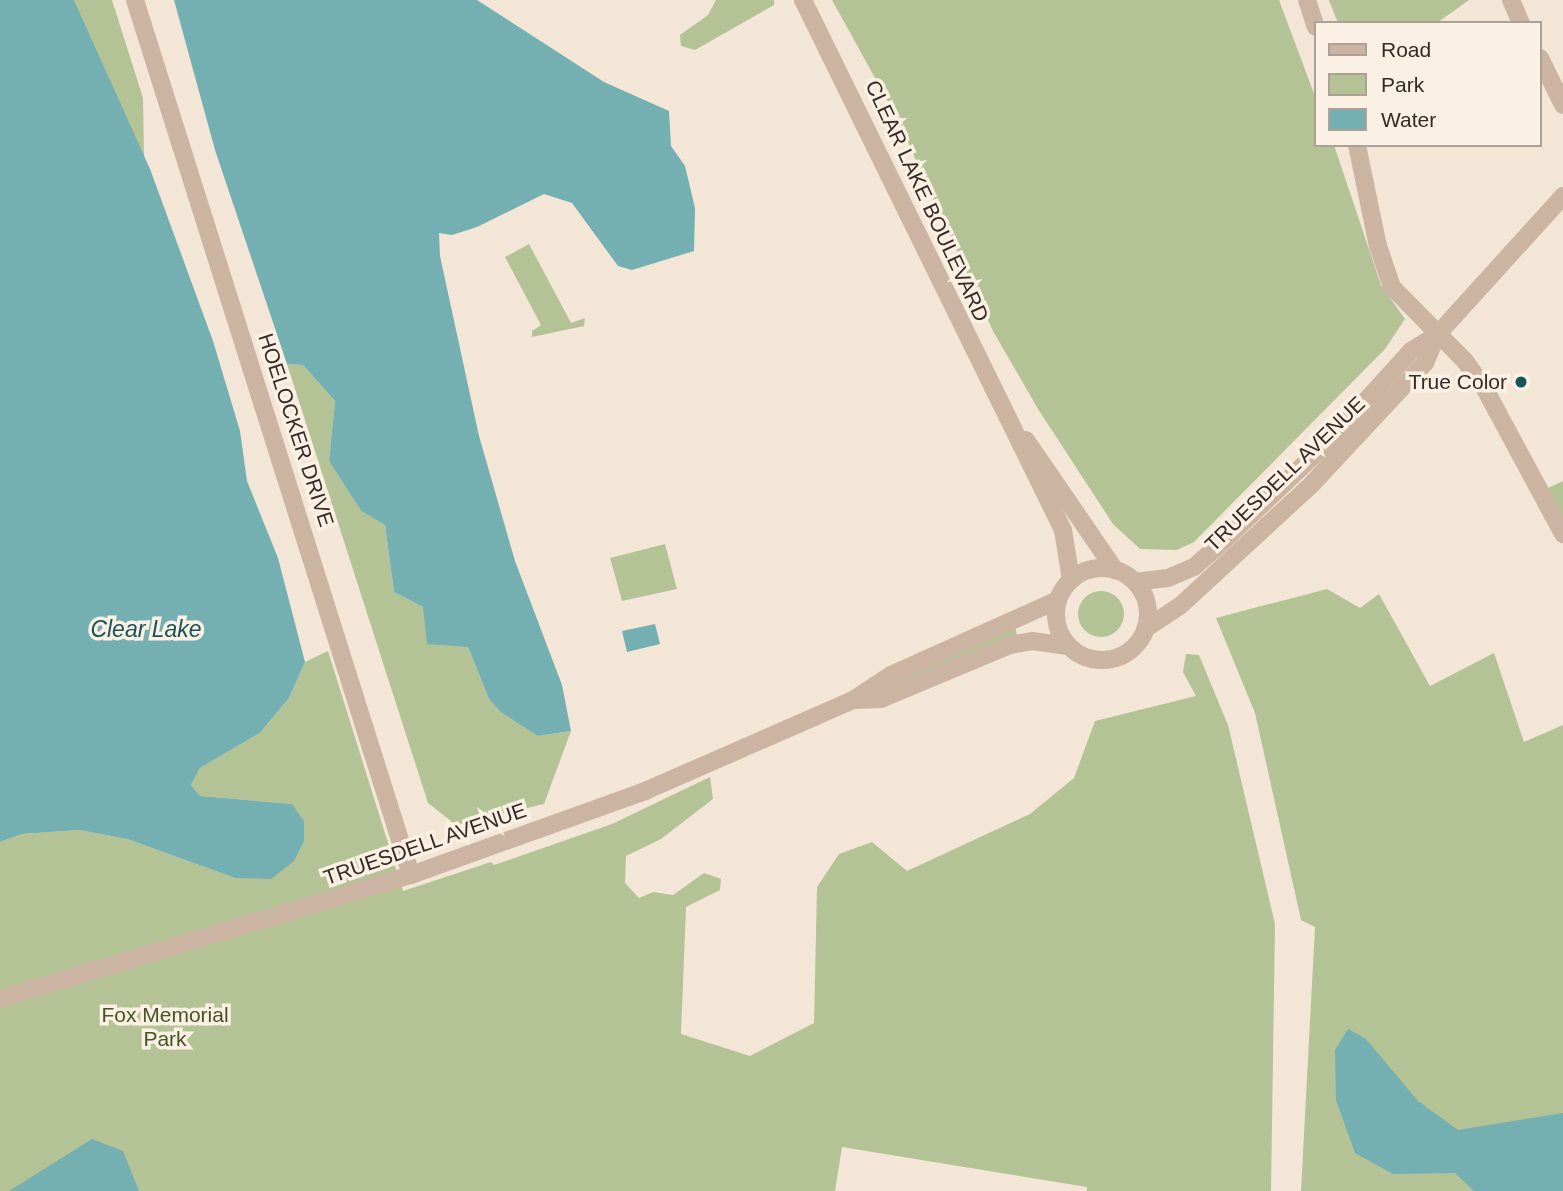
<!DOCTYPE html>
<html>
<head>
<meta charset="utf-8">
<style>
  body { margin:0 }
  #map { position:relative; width:1563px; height:1191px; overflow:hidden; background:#f3e6d7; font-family:Helvetica,sans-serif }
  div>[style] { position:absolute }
  .green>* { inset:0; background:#b3c396 }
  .round { border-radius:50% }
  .water>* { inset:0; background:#74afb2 }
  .minor>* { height:18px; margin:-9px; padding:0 9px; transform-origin:9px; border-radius:9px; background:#cbb5a2 }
  .minor>.ring { margin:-9px; padding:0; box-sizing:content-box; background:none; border:18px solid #cbb5a2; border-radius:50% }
  .tertiary>* { height:18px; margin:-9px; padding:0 9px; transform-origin:9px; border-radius:9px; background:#cbb5a2 }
  .dots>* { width:19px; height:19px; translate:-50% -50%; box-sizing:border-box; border:4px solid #faf0e3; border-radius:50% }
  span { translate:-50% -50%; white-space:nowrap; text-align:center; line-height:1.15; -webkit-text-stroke:7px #faf0e3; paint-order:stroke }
  .street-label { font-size:21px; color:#352a25 }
  .poi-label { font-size:21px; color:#352a25 }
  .right { translate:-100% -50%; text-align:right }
  .park-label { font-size:21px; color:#445627 }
  .water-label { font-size:23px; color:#18555a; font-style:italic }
  .legend { position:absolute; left:1314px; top:21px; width:228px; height:126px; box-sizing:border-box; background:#faf0e3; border:2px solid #aba197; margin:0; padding:9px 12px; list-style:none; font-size:21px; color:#352a25 }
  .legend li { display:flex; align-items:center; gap:14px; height:35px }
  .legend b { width:35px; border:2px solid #aba197 }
</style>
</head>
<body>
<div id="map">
  <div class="green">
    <div style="clip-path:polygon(74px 0,112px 0,143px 98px,144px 158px)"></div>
    <div style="clip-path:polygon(716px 0,774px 0,774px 5px,695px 50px,681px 46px,680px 35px,708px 15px)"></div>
    <div style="clip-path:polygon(832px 0,1279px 0,1316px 99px,1316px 145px,1334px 145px,1381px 285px,1405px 319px,1385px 349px,1194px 542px,1177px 550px,1140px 549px,1113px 524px,1038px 409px,993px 331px,896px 116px)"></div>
    <div style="clip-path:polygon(1329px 0,1469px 0,1437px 23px,1338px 23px)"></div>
    <div style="clip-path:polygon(529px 244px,571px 323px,585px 318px,584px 326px,532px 337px,532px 331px,541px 325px,505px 257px)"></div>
    <div style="clip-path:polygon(287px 364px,303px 365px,335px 401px,329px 461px,361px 511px,385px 525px,394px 592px,423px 607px,468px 647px,489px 699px,538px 736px,571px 731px,544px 804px,456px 825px,428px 803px)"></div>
    <div style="clip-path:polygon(1563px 481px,1563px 516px,1548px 488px)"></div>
    <div style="clip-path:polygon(665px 544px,677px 589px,622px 601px,610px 558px)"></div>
    <div style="clip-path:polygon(1327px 589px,1360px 608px,1379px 594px,1430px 686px,1494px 653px,1524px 742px,1563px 725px,1563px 1191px,1301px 1191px,1315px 927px,1301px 920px,1255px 713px,1216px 618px)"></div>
    <div class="round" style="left:1078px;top:591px;width:46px;height:46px"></div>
    <div style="clip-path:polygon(1015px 626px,1017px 635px,883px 694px,877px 687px)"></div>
    <div style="clip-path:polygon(328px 651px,403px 891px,491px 862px,494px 865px,612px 824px,710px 777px,713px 799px,661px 839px,626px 856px,625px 883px,639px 898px,653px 892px,673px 895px,704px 873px,721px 879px,720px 890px,686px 907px,681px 1034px,750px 1056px,814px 1023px,817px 887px,839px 854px,872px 842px,907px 871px,1030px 814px,1074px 778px,1095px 721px,1196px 696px,1183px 672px,1186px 654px,1199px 655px,1228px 725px,1275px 924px,1271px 1191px,1087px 1191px,1087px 1187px,842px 1147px,835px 1191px,0 1191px,0 842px,22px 834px,79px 830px,127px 839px,235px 878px,292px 804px,200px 796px,191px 785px,200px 768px,260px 733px,289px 698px,305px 662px)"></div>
  </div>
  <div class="water">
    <div style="clip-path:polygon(0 0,74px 0,150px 169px,213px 341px,240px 431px,247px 481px,278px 558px,305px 662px,289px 698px,260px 733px,200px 768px,191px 785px,200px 796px,292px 804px,304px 821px,304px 841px,294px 861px,271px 879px,235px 878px,127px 839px,79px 830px,22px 834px,0 842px)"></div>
    <div style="clip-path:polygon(174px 0,477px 0,604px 82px,669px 111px,671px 146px,685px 166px,695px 208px,694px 251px,632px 270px,618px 266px,572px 203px,544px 194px,477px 227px,452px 235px,439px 233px,440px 256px,479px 436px,515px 561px,562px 685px,571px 731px,538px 736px,501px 712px,489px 699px,468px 647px,427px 644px,423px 607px,394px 592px,385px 525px,361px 511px,329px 461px,335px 401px,303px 365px,287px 364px,215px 150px)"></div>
    <div style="clip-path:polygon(655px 624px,660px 644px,627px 652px,622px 631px)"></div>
    <div style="clip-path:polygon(1348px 1029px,1366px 1039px,1418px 1101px,1458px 1130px,1563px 1113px,1563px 1191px,1474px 1191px,1455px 1173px,1393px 1174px,1355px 1153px,1336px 1100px,1335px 1050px)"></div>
    <div style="clip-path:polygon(92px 1139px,123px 1151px,139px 1191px,9px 1191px)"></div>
  </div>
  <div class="minor">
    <div style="left:135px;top:0;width:917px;rotate:72.49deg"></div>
    <div style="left:803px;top:0;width:590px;rotate:63.87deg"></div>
    <div style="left:1063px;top:530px;width:51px;rotate:80.9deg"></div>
    <div style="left:1307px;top:0;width:28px;rotate:72deg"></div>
    <div style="left:1357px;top:145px;width:103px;rotate:78.3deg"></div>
    <div style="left:1378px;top:246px;width:43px;rotate:71.1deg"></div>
    <div style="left:1392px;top:287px;width:104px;rotate:45.4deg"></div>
    <div style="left:1465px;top:361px;width:34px;rotate:54deg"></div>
    <div style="left:1485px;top:389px;width:165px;rotate:61.7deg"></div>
    <div style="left:1026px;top:440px;width:158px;rotate:55.6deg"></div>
    <div class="ring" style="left:1056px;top:568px;width:74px;height:74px"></div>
    <div style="left:1135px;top:582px;width:33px;rotate:-7deg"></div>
    <div style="left:1168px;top:578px;width:28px;rotate:-23deg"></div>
    <div style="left:1194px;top:567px;width:30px;rotate:-41deg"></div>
    <div style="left:1217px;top:547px;width:156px;rotate:-43.4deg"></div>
    <div style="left:1330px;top:440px;width:120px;rotate:-47.7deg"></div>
    <div style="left:1411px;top:351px;width:31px;rotate:-32deg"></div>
    <div style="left:1437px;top:335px;width:188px;rotate:-47.8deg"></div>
    <div style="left:1145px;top:629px;width:43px;rotate:-33.7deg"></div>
    <div style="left:1181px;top:605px;width:178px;rotate:-42.7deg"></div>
    <div style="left:1312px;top:484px;width:166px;rotate:-47deg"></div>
    <div style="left:1425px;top:363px;width:30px;rotate:-67deg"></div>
    <div style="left:856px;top:700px;width:25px;rotate:-2deg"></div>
    <div style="left:881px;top:699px;width:140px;rotate:-22.7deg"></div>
    <div style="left:1010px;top:645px;width:22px;rotate:-10deg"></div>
    <div style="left:1032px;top:641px;width:36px;rotate:8deg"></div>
    <div style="left:0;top:999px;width:429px;rotate:-16.8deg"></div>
    <div style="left:411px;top:875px;width:249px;rotate:-19.7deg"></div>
    <div style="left:645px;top:791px;width:227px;rotate:-23.6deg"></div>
    <div style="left:853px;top:700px;width:45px;rotate:-33.3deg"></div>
    <div style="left:891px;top:675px;width:183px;rotate:-24.2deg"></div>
  </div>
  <div class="tertiary">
    <div style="left:1511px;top:0;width:25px;rotate:67deg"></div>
    <div style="left:1540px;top:58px;width:52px;rotate:63.9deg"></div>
  </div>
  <div class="dots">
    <div style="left:1521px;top:382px;background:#18555a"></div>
  </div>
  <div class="street-label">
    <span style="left:927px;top:201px;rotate:65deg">CLEAR LAKE BOULEVARD</span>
    <span style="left:296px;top:430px;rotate:72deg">HOELOCKER DRIVE</span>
    <span style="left:1285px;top:474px;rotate:-44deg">TRUESDELL AVENUE</span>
    <span style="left:425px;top:844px;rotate:-19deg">TRUESDELL AVENUE</span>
  </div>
  <div class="poi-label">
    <span class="right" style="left:1507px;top:382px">True Color</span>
  </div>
  <div class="park-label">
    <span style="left:165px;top:1027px">Fox Memorial<br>Park</span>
  </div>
  <div class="water-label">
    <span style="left:146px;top:629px">Clear Lake</span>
  </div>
  <ul class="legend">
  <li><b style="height:9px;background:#cbb5a2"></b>Road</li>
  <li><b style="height:19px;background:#b3c396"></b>Park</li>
  <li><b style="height:19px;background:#74afb2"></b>Water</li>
  </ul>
</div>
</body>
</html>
